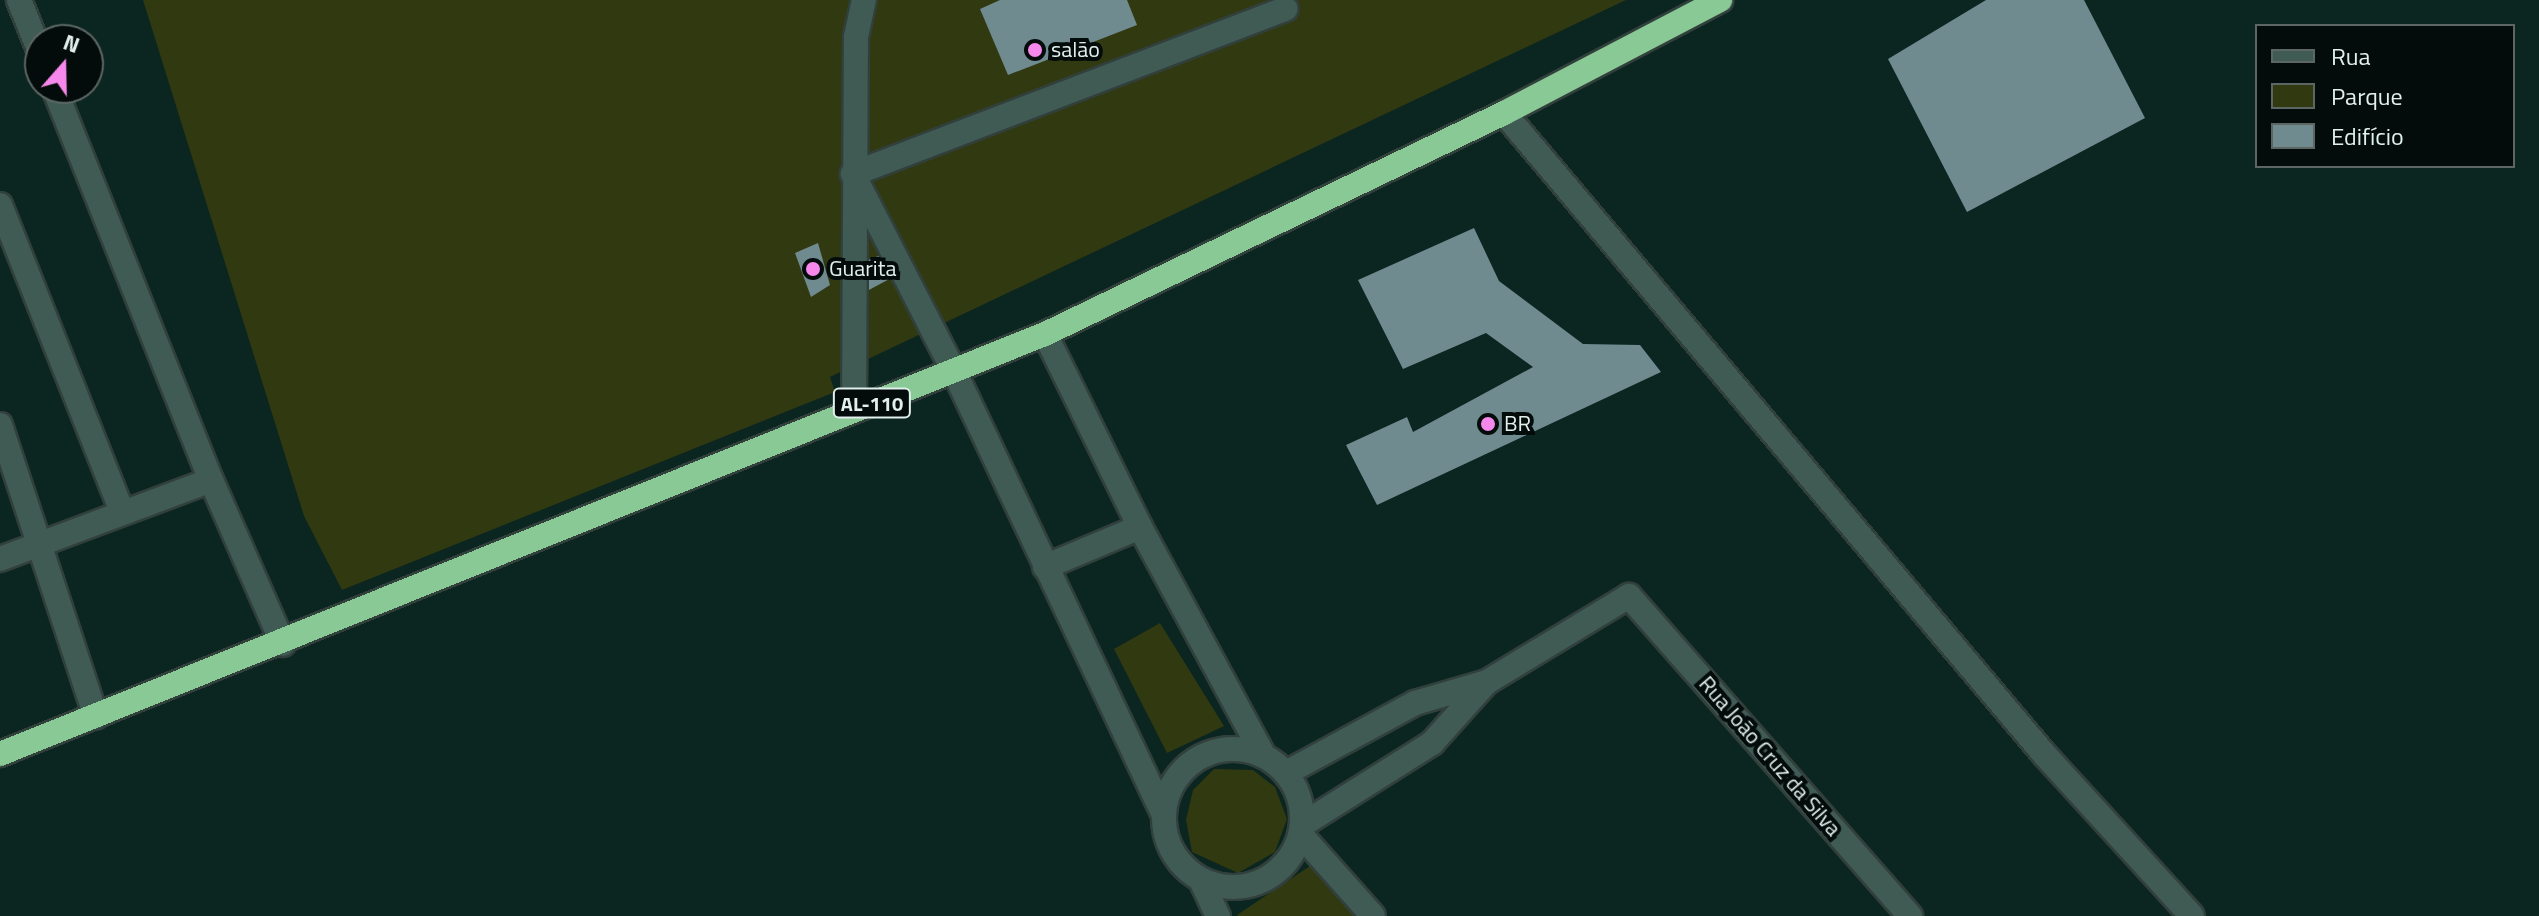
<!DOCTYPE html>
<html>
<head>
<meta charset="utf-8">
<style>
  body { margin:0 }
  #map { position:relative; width:2539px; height:916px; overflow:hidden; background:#0b2520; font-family:"Titillium Web",sans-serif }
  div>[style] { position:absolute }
  .green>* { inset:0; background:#313911 }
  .building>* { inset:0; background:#6f8b90 }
  .roads { filter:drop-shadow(2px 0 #32403c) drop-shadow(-2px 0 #32403c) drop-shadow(0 2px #32403c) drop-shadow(0 -2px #32403c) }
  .minor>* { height:24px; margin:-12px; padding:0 12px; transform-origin:12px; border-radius:12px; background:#405a54 }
  .minor>.ring { margin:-12px; padding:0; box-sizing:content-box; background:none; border:24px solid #405a54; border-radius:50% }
  .highway>* { height:24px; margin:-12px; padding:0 12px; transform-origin:12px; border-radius:12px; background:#88c995 }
  .dots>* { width:22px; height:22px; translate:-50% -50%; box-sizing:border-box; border:4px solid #030c0a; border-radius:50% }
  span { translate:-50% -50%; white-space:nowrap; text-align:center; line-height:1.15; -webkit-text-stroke:8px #030c0a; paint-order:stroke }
  .shield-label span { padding:2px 6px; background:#030c0a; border:2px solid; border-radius:6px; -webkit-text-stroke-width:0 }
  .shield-label { font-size:20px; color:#e1f0ec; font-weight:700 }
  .poi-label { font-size:22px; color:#e1f0ec }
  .left { translate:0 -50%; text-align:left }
  .street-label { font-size:22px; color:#e1f0ec }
  .legend { position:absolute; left:2255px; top:24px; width:260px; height:144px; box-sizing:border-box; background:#030c0a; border:2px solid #5c6764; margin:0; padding:10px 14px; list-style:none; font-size:24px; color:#e1f0ec }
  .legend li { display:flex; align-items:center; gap:16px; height:40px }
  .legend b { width:40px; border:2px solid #5c6764 }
  .north { position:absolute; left:24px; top:24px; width:80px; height:80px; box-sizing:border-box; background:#030c0a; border:2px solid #5c6764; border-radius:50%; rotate:20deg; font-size:22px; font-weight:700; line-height:32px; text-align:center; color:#e1f0ec }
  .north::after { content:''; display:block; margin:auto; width:28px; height:36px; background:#f788eb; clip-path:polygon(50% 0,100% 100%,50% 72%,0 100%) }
</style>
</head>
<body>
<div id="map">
  <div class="green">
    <div style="clip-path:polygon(143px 0,1626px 0,830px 377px,835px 392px,342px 590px,304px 516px)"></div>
    <div style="clip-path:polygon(1160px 623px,1224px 726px,1167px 753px,1114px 649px)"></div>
    <div style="clip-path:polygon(1214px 769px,1253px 770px,1275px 787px,1287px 819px,1275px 852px,1238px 873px,1192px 852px,1186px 820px,1193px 790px)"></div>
    <div style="clip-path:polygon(1310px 866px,1354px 916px,1238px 916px,1237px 915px)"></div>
  </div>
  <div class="building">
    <div style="clip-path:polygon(1000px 0,1127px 0,1137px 25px,1008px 75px,980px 9px)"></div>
    <div style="clip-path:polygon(1986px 0,2084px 0,2145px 118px,1967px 212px,1888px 59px)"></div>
    <div style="clip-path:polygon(1474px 228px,1499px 281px,1583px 344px,1640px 345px,1661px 372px,1377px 505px,1346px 445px,1407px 417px,1413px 432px,1533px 367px,1486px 333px,1403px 369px,1358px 280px)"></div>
    <div style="clip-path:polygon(818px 243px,830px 285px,811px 297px,795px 253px)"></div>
    <div style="clip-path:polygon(884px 254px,895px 276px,867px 291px,852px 266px)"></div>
  </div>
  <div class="roads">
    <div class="minor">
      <div style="left:19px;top:0;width:56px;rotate:68deg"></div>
      <div style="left:54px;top:88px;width:422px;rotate:68.2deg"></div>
      <div style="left:211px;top:480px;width:179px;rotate:66.3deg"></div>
      <div style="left:1504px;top:113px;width:838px;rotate:49.89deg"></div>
      <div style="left:2044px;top:754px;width:219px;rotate:47.6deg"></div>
      <div style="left:853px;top:174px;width:221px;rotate:62.9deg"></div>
      <div style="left:954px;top:371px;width:490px;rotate:64.7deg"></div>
      <div style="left:853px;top:174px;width:463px;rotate:-20.9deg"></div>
      <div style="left:0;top:205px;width:330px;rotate:68.3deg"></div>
      <div style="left:1045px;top:334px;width:215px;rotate:63.8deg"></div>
      <div style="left:1140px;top:527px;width:260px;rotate:61.6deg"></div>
      <div style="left:854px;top:410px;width:373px;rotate:-89.7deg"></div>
      <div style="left:856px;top:37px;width:38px;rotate:-78deg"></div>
      <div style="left:0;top:425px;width:307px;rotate:71.8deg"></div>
      <div style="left:0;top:559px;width:225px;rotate:-20.5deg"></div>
      <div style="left:1045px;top:567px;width:103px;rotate:-22.8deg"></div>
      <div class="ring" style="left:1164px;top:749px;width:114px;height:114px"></div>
      <div style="left:1286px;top:773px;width:147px;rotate:-28.5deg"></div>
      <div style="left:1415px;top:703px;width:75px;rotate:-16.3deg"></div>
      <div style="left:1487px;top:682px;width:166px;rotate:-31.2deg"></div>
      <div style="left:1629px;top:596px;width:426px;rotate:48.7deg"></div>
      <div style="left:1302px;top:825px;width:154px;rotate:-32.2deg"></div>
      <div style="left:1432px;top:743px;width:79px;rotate:-48.1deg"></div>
      <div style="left:1301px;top:835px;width:108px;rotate:48.4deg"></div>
      <div style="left:1201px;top:880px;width:40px;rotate:65deg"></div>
    </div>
    <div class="highway">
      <div style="left:0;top:754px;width:1126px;rotate:-21.9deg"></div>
      <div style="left:1045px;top:334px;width:509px;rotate:-25.71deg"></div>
      <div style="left:1504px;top:113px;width:244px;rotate:-27.6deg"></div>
    </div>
  </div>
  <div class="dots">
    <div style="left:1035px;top:50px;background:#f788eb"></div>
    <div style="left:813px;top:269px;background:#f788eb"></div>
    <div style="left:1488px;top:424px;background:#f788eb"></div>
  </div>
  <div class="shield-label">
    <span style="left:872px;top:403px">AL-110</span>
  </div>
  <div class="poi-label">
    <span class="left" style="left:1051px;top:50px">salão</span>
    <span class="left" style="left:829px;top:269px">Guarita</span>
    <span class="left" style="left:1504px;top:424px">BR</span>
  </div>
  <div class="street-label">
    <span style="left:1770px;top:756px;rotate:49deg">Rua João Cruz da Silva</span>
  </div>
  <ul class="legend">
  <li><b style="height:10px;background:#405a54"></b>Rua</li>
  <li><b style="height:22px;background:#313911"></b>Parque</li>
  <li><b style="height:22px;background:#6f8b90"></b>Edifício</li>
  </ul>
  <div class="north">N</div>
</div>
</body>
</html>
